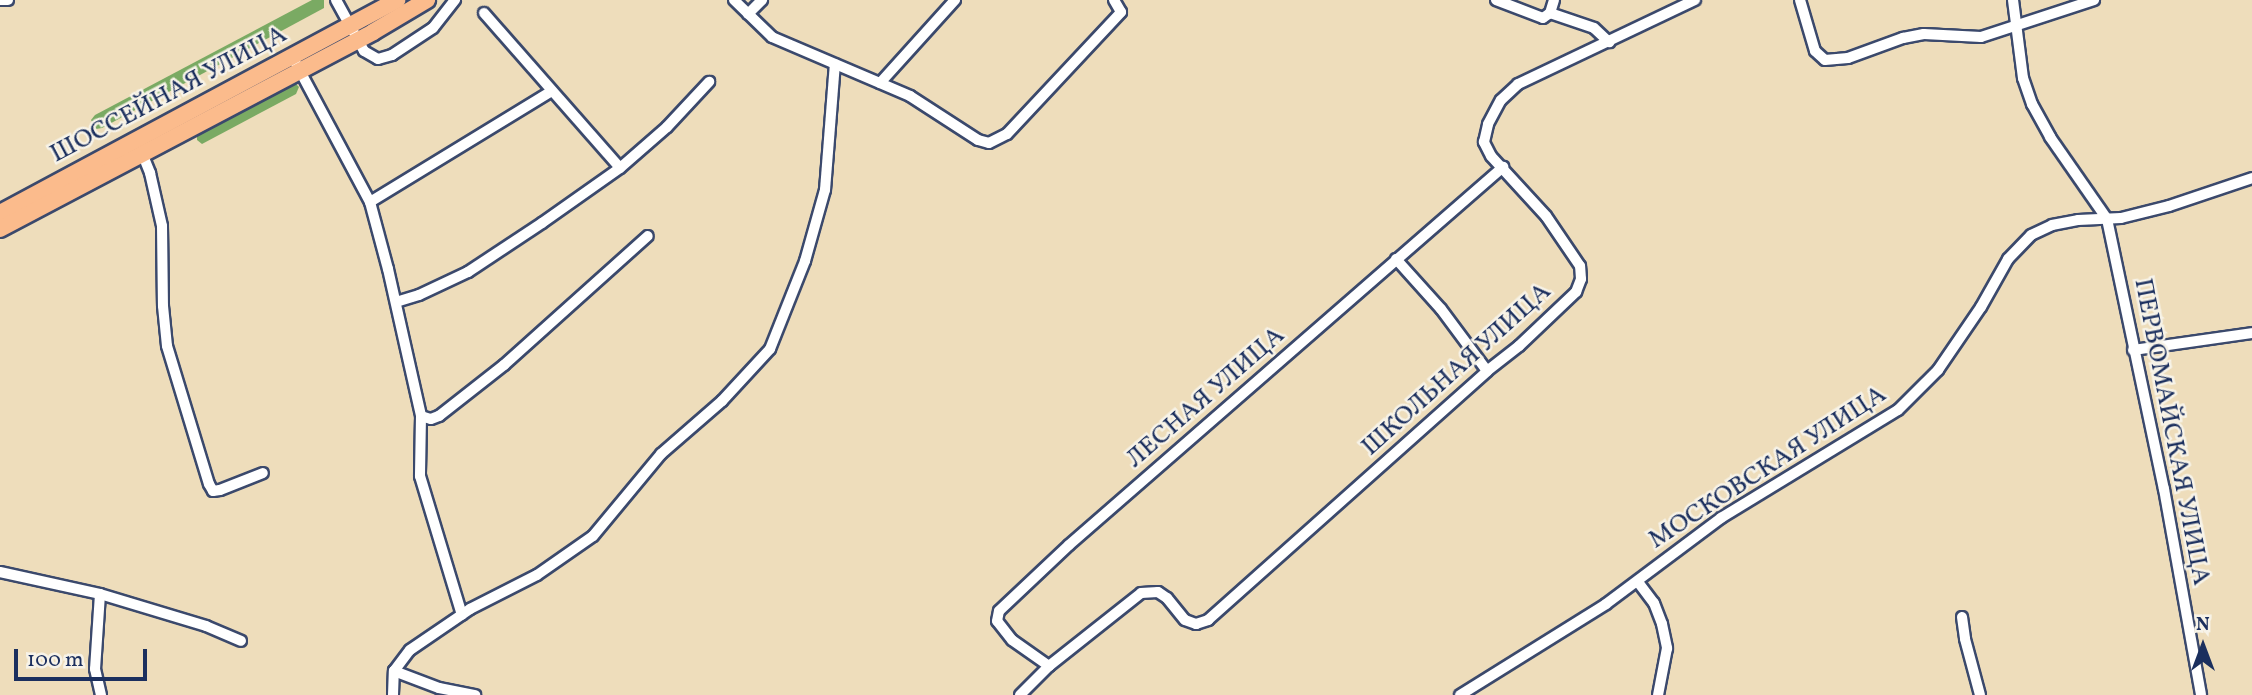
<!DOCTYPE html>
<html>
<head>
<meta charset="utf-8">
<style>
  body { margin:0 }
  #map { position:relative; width:2252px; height:695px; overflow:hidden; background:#edb; font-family:Vollkorn,serif }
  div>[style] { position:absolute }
  .forest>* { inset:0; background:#7aaa63 }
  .roads { filter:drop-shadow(2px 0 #3b496c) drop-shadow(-2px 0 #3b496c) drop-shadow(0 2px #3b496c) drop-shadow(0 -2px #3b496c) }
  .minor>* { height:10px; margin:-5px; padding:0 5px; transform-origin:5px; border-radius:5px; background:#fff }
  .primary>* { height:16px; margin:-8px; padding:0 8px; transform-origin:8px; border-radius:8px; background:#fbbb8c }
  span { translate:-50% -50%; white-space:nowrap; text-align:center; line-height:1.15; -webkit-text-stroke:5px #f7f3e8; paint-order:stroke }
  .street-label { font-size:26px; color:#1b2f5e }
  .north { position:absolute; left:2168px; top:611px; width:70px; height:70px; -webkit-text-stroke:5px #f7f3e8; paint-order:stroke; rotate:0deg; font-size:19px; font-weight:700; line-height:28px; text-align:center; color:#1b2f5e }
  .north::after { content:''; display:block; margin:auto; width:24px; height:32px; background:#1b2f5e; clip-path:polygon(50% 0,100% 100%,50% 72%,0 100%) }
  .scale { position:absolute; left:14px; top:649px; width:133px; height:32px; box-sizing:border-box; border:4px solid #1b2f5e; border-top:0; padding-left:9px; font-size:21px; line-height:24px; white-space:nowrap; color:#1b2f5e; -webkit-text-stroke:5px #f7f3e8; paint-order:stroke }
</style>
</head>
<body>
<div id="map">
  <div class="forest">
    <div style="clip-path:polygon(312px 0,324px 0,324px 8px,102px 128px,96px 129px,91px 120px,95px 115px)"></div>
    <div style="clip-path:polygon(293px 81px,299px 87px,296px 94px,202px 144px,197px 140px,197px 133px)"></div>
  </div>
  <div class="roads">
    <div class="minor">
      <div style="left:0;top:0;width:8px"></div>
      <div style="left:336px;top:0;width:58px;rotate:61.2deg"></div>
      <div style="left:364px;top:51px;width:16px;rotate:30deg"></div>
      <div style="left:378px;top:59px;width:15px;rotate:-16deg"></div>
      <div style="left:392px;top:55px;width:49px;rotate:-33.4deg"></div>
      <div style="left:433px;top:28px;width:36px;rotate:-52deg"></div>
      <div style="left:734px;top:0;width:53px;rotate:44.2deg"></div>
      <div style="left:772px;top:37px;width:150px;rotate:23.1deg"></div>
      <div style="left:910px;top:96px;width:81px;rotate:32.9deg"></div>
      <div style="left:978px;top:140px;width:11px;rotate:15deg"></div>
      <div style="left:989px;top:143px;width:20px;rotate:-27deg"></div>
      <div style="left:1007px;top:134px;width:167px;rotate:-46.9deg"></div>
      <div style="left:1121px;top:12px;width:14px;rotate:-120deg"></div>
      <div style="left:1496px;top:0;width:50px;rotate:21deg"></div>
      <div style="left:1543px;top:18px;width:9px;rotate:-36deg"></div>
      <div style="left:1554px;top:0;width:14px;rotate:107deg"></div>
      <div style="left:1550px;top:13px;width:46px;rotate:18.8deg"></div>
      <div style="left:1594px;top:28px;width:21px;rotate:43deg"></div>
      <div style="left:1800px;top:0;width:53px;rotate:73.6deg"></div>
      <div style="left:1815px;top:51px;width:13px;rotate:42deg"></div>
      <div style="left:1825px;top:60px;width:23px;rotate:-5deg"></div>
      <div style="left:1848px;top:58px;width:59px;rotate:-20deg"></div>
      <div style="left:1903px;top:38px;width:21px;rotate:-11deg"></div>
      <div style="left:1924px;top:34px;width:57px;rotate:3deg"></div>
      <div style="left:1981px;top:37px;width:119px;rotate:-18.1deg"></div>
      <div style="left:2013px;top:0;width:79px;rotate:82.7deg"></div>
      <div style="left:2023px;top:78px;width:28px;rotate:71deg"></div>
      <div style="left:2032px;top:104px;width:38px;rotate:61deg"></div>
      <div style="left:2050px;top:137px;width:100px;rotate:55.2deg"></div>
      <div style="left:2107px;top:219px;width:276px;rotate:78.1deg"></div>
      <div style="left:2164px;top:489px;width:209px;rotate:79.8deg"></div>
      <div style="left:484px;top:13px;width:206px;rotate:48.7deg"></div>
      <div style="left:748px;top:14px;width:20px;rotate:-45deg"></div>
      <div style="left:292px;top:56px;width:166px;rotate:61.9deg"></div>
      <div style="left:370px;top:202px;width:69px;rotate:75deg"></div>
      <div style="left:388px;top:269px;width:151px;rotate:77.3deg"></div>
      <div style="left:421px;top:416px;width:10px;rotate:17deg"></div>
      <div style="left:431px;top:419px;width:9px;rotate:-21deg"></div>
      <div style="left:439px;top:416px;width:83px;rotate:-38.1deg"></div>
      <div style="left:504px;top:365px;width:193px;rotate:-41.9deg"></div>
      <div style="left:880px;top:83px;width:112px;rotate:-47.9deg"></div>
      <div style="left:142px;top:153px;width:22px;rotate:68deg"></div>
      <div style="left:150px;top:173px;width:54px;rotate:77.2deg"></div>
      <div style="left:162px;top:226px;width:80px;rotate:89.3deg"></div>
      <div style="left:163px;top:306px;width:40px;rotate:84.3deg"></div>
      <div style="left:167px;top:346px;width:144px;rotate:73.1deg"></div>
      <div style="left:209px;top:484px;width:8px;rotate:60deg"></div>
      <div style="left:213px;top:491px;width:7px;rotate:-8deg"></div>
      <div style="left:220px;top:490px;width:46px;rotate:-21.6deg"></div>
      <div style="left:370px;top:202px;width:213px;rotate:-31.4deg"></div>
      <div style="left:1396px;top:259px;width:67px;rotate:48deg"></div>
      <div style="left:1441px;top:309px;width:77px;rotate:53.4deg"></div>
      <div style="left:396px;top:302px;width:24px;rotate:-17deg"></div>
      <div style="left:419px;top:295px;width:54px;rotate:-25.1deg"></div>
      <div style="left:468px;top:272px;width:89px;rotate:-33.5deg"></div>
      <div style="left:542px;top:223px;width:95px;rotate:-35.2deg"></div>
      <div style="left:620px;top:168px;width:62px;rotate:-41.1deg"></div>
      <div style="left:667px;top:127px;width:62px;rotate:-47deg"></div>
      <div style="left:2133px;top:350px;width:120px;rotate:-8.1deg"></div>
      <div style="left:421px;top:416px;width:60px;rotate:91deg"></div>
      <div style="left:420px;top:476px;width:145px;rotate:73.2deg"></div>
      <div style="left:0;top:572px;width:102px;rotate:12.4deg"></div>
      <div style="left:100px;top:594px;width:111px;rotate:16.8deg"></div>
      <div style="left:206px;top:626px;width:38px;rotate:23deg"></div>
      <div style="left:1638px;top:582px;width:26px;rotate:53deg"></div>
      <div style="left:1654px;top:603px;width:22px;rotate:69deg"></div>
      <div style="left:1662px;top:624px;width:25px;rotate:78deg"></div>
      <div style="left:1667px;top:648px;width:48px;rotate:100.8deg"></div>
      <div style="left:100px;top:594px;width:75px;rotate:93.8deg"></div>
      <div style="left:95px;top:669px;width:27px;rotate:77deg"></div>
      <div style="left:1962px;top:617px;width:22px;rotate:82deg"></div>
      <div style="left:1965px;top:639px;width:58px;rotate:75deg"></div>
      <div style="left:1049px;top:666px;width:45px;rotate:-144.9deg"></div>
      <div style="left:1012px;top:640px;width:24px;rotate:-128deg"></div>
      <div style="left:997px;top:621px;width:10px;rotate:-79deg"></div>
      <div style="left:999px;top:611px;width:96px;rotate:-43.3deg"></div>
      <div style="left:1069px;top:545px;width:576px;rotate:-41.05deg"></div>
      <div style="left:394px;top:671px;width:26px;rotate:-53deg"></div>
      <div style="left:410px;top:650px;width:73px;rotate:-34.3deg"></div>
      <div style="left:470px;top:609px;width:75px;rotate:-26.9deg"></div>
      <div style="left:537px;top:575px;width:68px;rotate:-34.9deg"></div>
      <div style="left:593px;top:536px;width:107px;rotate:-50.3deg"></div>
      <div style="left:661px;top:454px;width:81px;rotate:-41deg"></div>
      <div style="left:722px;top:401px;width:71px;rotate:-47.3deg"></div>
      <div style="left:770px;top:349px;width:95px;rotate:-68.3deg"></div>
      <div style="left:805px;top:261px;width:74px;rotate:-74.3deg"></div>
      <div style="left:825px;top:190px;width:126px;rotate:-85.5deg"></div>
      <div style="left:394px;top:671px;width:48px;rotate:20.7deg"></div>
      <div style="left:439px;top:688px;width:37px;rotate:11deg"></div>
      <div style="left:393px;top:695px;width:24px;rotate:-88deg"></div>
      <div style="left:1020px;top:695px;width:41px;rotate:-45deg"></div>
      <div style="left:1049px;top:666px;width:117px;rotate:-38.4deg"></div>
      <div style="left:1141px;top:593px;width:17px;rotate:-3deg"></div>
      <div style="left:1158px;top:592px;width:11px;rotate:34deg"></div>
      <div style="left:1167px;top:598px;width:28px;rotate:51deg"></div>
      <div style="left:1185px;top:620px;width:12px;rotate:20deg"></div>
      <div style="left:1196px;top:624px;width:13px;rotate:-18deg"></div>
      <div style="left:1208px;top:620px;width:374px;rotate:-41.7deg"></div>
      <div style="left:1487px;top:371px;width:41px;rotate:-38deg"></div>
      <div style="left:1519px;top:346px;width:79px;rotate:-43.5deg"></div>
      <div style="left:1576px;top:292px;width:14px;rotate:-69deg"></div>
      <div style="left:1581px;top:279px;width:13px;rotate:-94deg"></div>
      <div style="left:1580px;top:266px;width:60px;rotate:-124.2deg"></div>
      <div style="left:1546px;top:216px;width:81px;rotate:-132.5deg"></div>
      <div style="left:1491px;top:156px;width:16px;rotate:-117deg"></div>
      <div style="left:1484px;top:142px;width:18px;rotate:-77deg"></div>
      <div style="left:1488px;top:124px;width:27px;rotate:-62deg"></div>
      <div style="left:1501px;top:100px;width:23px;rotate:-43deg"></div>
      <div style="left:1518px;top:84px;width:196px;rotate:-25.4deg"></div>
      <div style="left:1460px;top:695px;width:172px;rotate:-31.9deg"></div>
      <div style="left:1606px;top:604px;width:144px;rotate:-36.8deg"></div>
      <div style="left:1721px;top:518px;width:207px;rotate:-31.4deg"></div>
      <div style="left:1898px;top:410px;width:57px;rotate:-45deg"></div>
      <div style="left:1938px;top:370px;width:76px;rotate:-55.7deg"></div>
      <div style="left:1981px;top:307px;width:55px;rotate:-60.6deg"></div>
      <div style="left:2008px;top:259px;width:33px;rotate:-46deg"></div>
      <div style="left:2031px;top:235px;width:23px;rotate:-25deg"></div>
      <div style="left:2052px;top:225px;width:26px;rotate:-11deg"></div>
      <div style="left:2078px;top:220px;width:43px;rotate:-2.7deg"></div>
      <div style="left:2121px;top:218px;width:49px;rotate:-14deg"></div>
      <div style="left:2169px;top:206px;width:88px;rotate:-18.6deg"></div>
    </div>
    <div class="primary">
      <div style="left:0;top:213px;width:451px;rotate:-28.2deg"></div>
      <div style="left:0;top:229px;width:422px;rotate:-27.8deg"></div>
      <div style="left:373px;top:32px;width:63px;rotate:-30.7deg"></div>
    </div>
  </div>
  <div class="street-label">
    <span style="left:169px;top:95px;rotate:-28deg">ШОССЕЙНАЯ УЛИЦА</span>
    <span style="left:1457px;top:370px;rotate:-42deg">ШКОЛЬНАЯ УЛИЦА</span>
    <span style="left:1206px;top:398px;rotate:-41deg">ЛЕСНАЯ УЛИЦА</span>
    <span style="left:2171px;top:432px;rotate:79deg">ПЕРВОМАЙСКАЯ УЛИЦА</span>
    <span style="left:1768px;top:468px;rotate:-33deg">МОСКОВСКАЯ УЛИЦА</span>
  </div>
  <div class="north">N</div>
  <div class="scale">100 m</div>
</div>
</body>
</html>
